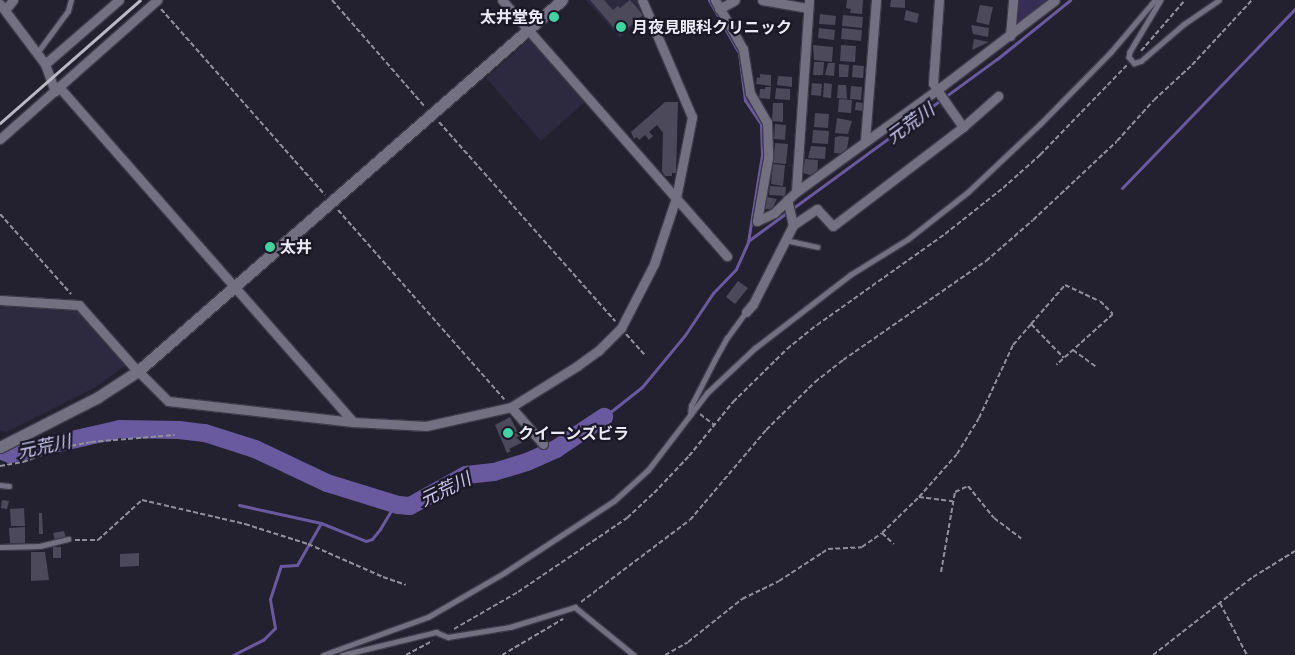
<!DOCTYPE html>
<html>
<head>
<meta charset="utf-8">
<style>
  body { margin:0 }
  #map { position:relative; width:1295px; height:655px; overflow:hidden; background:#232130; font-family:"Noto Serif","Noto Sans JP",serif }
  div>[style] { position:absolute }
  .built>* { inset:0; background:#2d293e }
  .green>* { inset:0; background:#362e56 }
  .stream>* { height:3px; margin:-1.5px; padding:0 1.5px; transform-origin:1.5px; border-radius:1.5px; background:#695a9f }
  .river>* { height:18px; margin:-9px; padding:0 9px; transform-origin:9px; border-radius:9px; background:#695a9f }
  .building>* { inset:0; background:#4b495a }
  .path>* { height:2px; margin-top:-1px; transform-origin:0; background:repeating-linear-gradient(90deg,#918f9c 0 5px,transparent 0 7.5px) }
  .roads { filter:drop-shadow(1px 0 #3e3b49) drop-shadow(-1px 0 #3e3b49) drop-shadow(0 1px #3e3b49) drop-shadow(0 -1px #3e3b49) }
  .service>* { height:4.5px; margin:-2.25px; padding:0 2.25px; transform-origin:2.25px; border-radius:2.25px; background:#737082 }
  .minor>* { height:9px; margin:-4.5px; padding:0 4.5px; transform-origin:4.5px; border-radius:4.5px; background:#737082 }
  .tertiary>* { height:11px; margin:-5.5px; padding:0 5.5px; transform-origin:5.5px; border-radius:5.5px; background:#737082 }
  .rail>* { height:3px; margin:-1.5px; padding:0 1.5px; transform-origin:1.5px; border-radius:1.5px; background:#bbb9c5 }
  .dots>* { width:14px; height:14px; translate:-50% -50%; box-sizing:border-box; border:2px solid #1a1826; border-radius:50% }
  span { translate:-50% -50%; white-space:nowrap; text-align:center; line-height:1.15; -webkit-text-stroke:4.5px #1a1826; paint-order:stroke }
  .poi-label { font-size:16px; color:#eceaf5; font-weight:700 }
  .right { translate:-100% -50%; text-align:right }
  .left { translate:0 -50%; text-align:left }
  .water-label { font-size:18px; color:#cec9f0; font-style:italic }
</style>
</head>
<body>
<div id="map">
  <div class="built">
    <div style="clip-path:polygon(586px 0,639px 0,646px 15px,620px 38px)"></div>
    <div style="clip-path:polygon(531px 38px,586px 101px,541px 141px,486px 78px)"></div>
    <div style="clip-path:polygon(0 303px,77px 308px,127px 365px,94px 388px,6px 432px,0 430px)"></div>
  </div>
  <div class="green">
    <div style="clip-path:polygon(1017px 0,1051px 0,1015px 28px)"></div>
  </div>
  <div class="stream">
    <div style="left:1122px;top:188px;width:249px;rotate:-46deg"></div>
    <div style="left:748px;top:241px;width:308px;rotate:-36.2deg"></div>
    <div style="left:997px;top:59px;width:94px;rotate:-38.9deg"></div>
    <div style="left:604px;top:417px;width:48px;rotate:-38.3deg"></div>
    <div style="left:642px;top:387px;width:67px;rotate:-50.4deg"></div>
    <div style="left:685px;top:335px;width:50px;rotate:-56.3deg"></div>
    <div style="left:713px;top:293px;width:33px;rotate:-46deg"></div>
    <div style="left:736px;top:269px;width:30px;rotate:-66deg"></div>
    <div style="left:748px;top:242px;width:88px;rotate:-80.9deg"></div>
    <div style="left:762px;top:155px;width:31px;rotate:-92deg"></div>
    <div style="left:761px;top:124px;width:29px;rotate:-124deg"></div>
    <div style="left:745px;top:100px;width:47px;rotate:-97.3deg"></div>
    <div style="left:739px;top:53px;width:61px;rotate:-119.5deg"></div>
    <div style="left:239px;top:505px;width:84px;rotate:12.4deg"></div>
    <div style="left:233px;top:655px;width:34px;rotate:-27deg"></div>
    <div style="left:263px;top:640px;width:17px;rotate:-45deg"></div>
    <div style="left:275px;top:628px;width:29px;rotate:-100deg"></div>
    <div style="left:270px;top:599px;width:35px;rotate:-72deg"></div>
    <div style="left:281px;top:566px;width:16px;rotate:-4deg"></div>
    <div style="left:297px;top:565px;width:48px;rotate:-60.3deg"></div>
    <div style="left:321px;top:523px;width:48px;rotate:21.8deg"></div>
    <div style="left:366px;top:541px;width:6px;rotate:-18deg"></div>
    <div style="left:372px;top:539px;width:13px;rotate:-51deg"></div>
    <div style="left:380px;top:529px;width:29px;rotate:-59deg"></div>
  </div>
  <div class="river">
    <div style="left:0;top:450px;width:11px;rotate:22deg"></div>
    <div style="left:10px;top:454px;width:113px;rotate:-12.8deg"></div>
    <div style="left:120px;top:429px;width:59px;rotate:1deg"></div>
    <div style="left:179px;top:430px;width:26px;rotate:7deg"></div>
    <div style="left:205px;top:433px;width:52px;rotate:17.7deg"></div>
    <div style="left:255px;top:449px;width:80px;rotate:25.3deg"></div>
    <div style="left:327px;top:483px;width:74px;rotate:17.2deg"></div>
    <div style="left:398px;top:505px;width:12px;rotate:5deg"></div>
    <div style="left:410px;top:506px;width:64px;rotate:-29deg"></div>
    <div style="left:466px;top:475px;width:28px;rotate:-6deg"></div>
    <div style="left:494px;top:472px;width:34px;rotate:-17deg"></div>
    <div style="left:527px;top:462px;width:32px;rotate:-24deg"></div>
    <div style="left:556px;top:449px;width:58px;rotate:-33.7deg"></div>
  </div>
  <div class="building">
    <div style="clip-path:polygon(590px 0,604px 0,613px 10px,618px 6px,620px 8px,630px 0,643px 15px,620px 35px)"></div>
    <div style="clip-path:polygon(847px 0,863px 0,862px 14px,850px 13px,851px 9px,846px 8px)"></div>
    <div style="clip-path:polygon(891px 0,905px 0,905px 8px,890px 7px)"></div>
    <div style="clip-path:polygon(980px 5px,993px 7px,989px 25px,976px 22px)"></div>
    <div style="clip-path:polygon(906px 10px,919px 14px,917px 23px,904px 20px)"></div>
    <div style="clip-path:polygon(820px 14px,836px 16px,835px 25px,819px 24px)"></div>
    <div style="clip-path:polygon(843px 15px,863px 17px,862px 28px,842px 26px)"></div>
    <div style="clip-path:polygon(971px 25px,989px 28px,988px 37px,973px 34px)"></div>
    <div style="clip-path:polygon(819px 28px,835px 30px,834px 40px,818px 38px)"></div>
    <div style="clip-path:polygon(842px 28px,862px 30px,861px 41px,841px 39px)"></div>
    <div style="clip-path:polygon(974px 39px,989px 42px,972px 50px)"></div>
    <div style="clip-path:polygon(813px 45px,833px 47px,832px 62px,814px 60px)"></div>
    <div style="clip-path:polygon(841px 45px,856px 46px,855px 62px,840px 61px)"></div>
    <div style="clip-path:polygon(814px 62px,824px 62px,823px 75px,813px 75px)"></div>
    <div style="clip-path:polygon(828px 63px,835px 63px,834px 76px,825px 75px)"></div>
    <div style="clip-path:polygon(839px 64px,849px 65px,848px 77px,839px 77px)"></div>
    <div style="clip-path:polygon(853px 65px,864px 66px,863px 78px,852px 77px)"></div>
    <div style="clip-path:polygon(760px 74px,771px 75px,771px 86px,756px 84px,757px 77px,760px 78px)"></div>
    <div style="clip-path:polygon(778px 76px,792px 77px,792px 87px,777px 85px)"></div>
    <div style="clip-path:polygon(812px 83px,822px 84px,821px 96px,811px 95px)"></div>
    <div style="clip-path:polygon(824px 83px,832px 84px,831px 98px,823px 97px)"></div>
    <div style="clip-path:polygon(838px 85px,846px 85px,847px 99px,837px 98px)"></div>
    <div style="clip-path:polygon(851px 86px,862px 87px,861px 100px,850px 99px)"></div>
    <div style="clip-path:polygon(765px 87px,771px 87px,770px 99px,759px 98px,760px 89px,765px 89px)"></div>
    <div style="clip-path:polygon(776px 88px,790px 89px,790px 100px,775px 99px)"></div>
    <div style="clip-path:polygon(839px 99px,852px 100px,851px 113px,838px 112px)"></div>
    <div style="clip-path:polygon(665px 102px,678px 102px,676px 173px,672px 173px,672px 176px,665px 176px,662px 171px,663px 133px,657px 125px,649px 132px,653px 136px,649px 140px,645px 135px,639px 140px,637px 137px,634px 139px,631px 132px)"></div>
    <div style="clip-path:polygon(856px 102px,863px 103px,863px 111px,855px 110px)"></div>
    <div style="clip-path:polygon(773px 103px,783px 103px,783px 122px,772px 121px)"></div>
    <div style="clip-path:polygon(815px 113px,829px 114px,828px 128px,814px 127px)"></div>
    <div style="clip-path:polygon(837px 118px,852px 121px,848px 134px,835px 133px)"></div>
    <div style="clip-path:polygon(775px 124px,786px 125px,785px 140px,774px 139px)"></div>
    <div style="clip-path:polygon(813px 130px,829px 131px,828px 144px,812px 143px)"></div>
    <div style="clip-path:polygon(840px 136px,849px 137px,846px 154px,834px 153px,835px 137px)"></div>
    <div style="clip-path:polygon(775px 143px,788px 144px,786px 164px,773px 163px)"></div>
    <div style="clip-path:polygon(811px 146px,826px 147px,825px 159px,808px 158px)"></div>
    <div style="clip-path:polygon(805px 159px,818px 160px,817px 177px,803px 173px)"></div>
    <div style="clip-path:polygon(773px 164px,785px 165px,783px 186px,771px 184px)"></div>
    <div style="clip-path:polygon(770px 186px,786px 187px,785px 196px,769px 195px)"></div>
    <div style="clip-path:polygon(767px 197px,777px 199px,772px 209px,765px 209px)"></div>
    <div style="clip-path:polygon(738px 281px,748px 288px,735px 304px,726px 297px)"></div>
    <div style="clip-path:polygon(510px 417px,523px 442px,509px 449px,511px 451px,507px 453px,495px 425px)"></div>
    <div style="clip-path:polygon(2px 500px,9px 501px,7px 509px,1px 508px)"></div>
    <div style="clip-path:polygon(24px 508px,25px 526px,11px 526px,10px 509px)"></div>
    <div style="clip-path:polygon(39px 513px,42px 513px,43px 534px,39px 534px)"></div>
    <div style="clip-path:polygon(25px 527px,25px 543px,10px 543px,9px 528px)"></div>
    <div style="clip-path:polygon(64px 531px,66px 538px,55px 540px,53px 533px)"></div>
    <div style="clip-path:polygon(53px 547px,61px 547px,61px 558px,53px 558px)"></div>
    <div style="clip-path:polygon(31px 552px,45px 552px,49px 580px,31px 581px)"></div>
    <div style="clip-path:polygon(139px 553px,139px 566px,120px 567px,120px 554px)"></div>
  </div>
  <div class="path">
    <div style="left:332px;top:0;width:140px;rotate:49deg"></div>
    <div style="left:161px;top:9px;width:248px;rotate:48.6deg"></div>
    <div style="left:1141px;top:51px;width:67px;rotate:-49.2deg"></div>
    <div style="left:439px;top:122px;width:266px;rotate:48.5deg"></div>
    <div style="left:338px;top:210px;width:252px;rotate:48.7deg"></div>
    <div style="left:0;top:214px;width:107px;rotate:48.4deg"></div>
    <div style="left:1031px;top:324px;width:52px;rotate:-48.9deg"></div>
    <div style="left:1065px;top:285px;width:38px;rotate:25deg"></div>
    <div style="left:1100px;top:301px;width:18px;rotate:45deg"></div>
    <div style="left:1113px;top:314px;width:76px;rotate:138.2deg"></div>
    <div style="left:626px;top:334px;width:30px;rotate:48deg"></div>
    <div style="left:1073px;top:350px;width:29px;rotate:36deg"></div>
    <div style="left:700px;top:414px;width:18px;rotate:38deg"></div>
    <div style="left:0;top:466px;width:23px;rotate:-10deg"></div>
    <div style="left:23px;top:462px;width:44px;rotate:-20.1deg"></div>
    <div style="left:64px;top:447px;width:27px;rotate:-10deg"></div>
    <div style="left:91px;top:442px;width:84px;rotate:-4.8deg"></div>
    <div style="left:919px;top:497px;width:34px;rotate:7deg"></div>
    <div style="left:882px;top:533px;width:16px;rotate:43deg"></div>
    <div style="left:75px;top:540px;width:23px"></div>
    <div style="left:98px;top:540px;width:59px;rotate:-42.3deg"></div>
    <div style="left:142px;top:500px;width:106px;rotate:13.1deg"></div>
    <div style="left:245px;top:524px;width:66px;rotate:17.6deg"></div>
    <div style="left:308px;top:544px;width:82px;rotate:23.7deg"></div>
    <div style="left:383px;top:577px;width:24px;rotate:19deg"></div>
    <div style="left:941px;top:572px;width:81px;rotate:-80.1deg"></div>
    <div style="left:955px;top:492px;width:14px;rotate:-25deg"></div>
    <div style="left:968px;top:486px;width:41px;rotate:50.9deg"></div>
    <div style="left:994px;top:518px;width:34px;rotate:37deg"></div>
    <div style="left:581px;top:602px;width:136px;rotate:-37deg"></div>
    <div style="left:690px;top:520px;width:118px;rotate:-49.8deg"></div>
    <div style="left:766px;top:430px;width:69px;rotate:-44.4deg"></div>
    <div style="left:815px;top:382px;width:36px;rotate:-38deg"></div>
    <div style="left:843px;top:360px;width:174px;rotate:-34.7deg"></div>
    <div style="left:986px;top:261px;width:62px;rotate:-41.1deg"></div>
    <div style="left:1033px;top:220px;width:115px;rotate:-43.2deg"></div>
    <div style="left:1117px;top:141px;width:55px;rotate:-47.9deg"></div>
    <div style="left:1154px;top:100px;width:52px;rotate:-42.6deg"></div>
    <div style="left:1192px;top:65px;width:88px;rotate:-47.3deg"></div>
    <div style="left:1220px;top:603px;width:59px;rotate:62.6deg"></div>
    <div style="left:454px;top:629px;width:74px;rotate:-30deg"></div>
    <div style="left:518px;top:592px;width:132px;rotate:-34.2deg"></div>
    <div style="left:627px;top:518px;width:37px;rotate:-43deg"></div>
    <div style="left:654px;top:493px;width:51px;rotate:-46.6deg"></div>
    <div style="left:689px;top:456px;width:70px;rotate:-50.8deg"></div>
    <div style="left:733px;top:402px;width:76px;rotate:-44.5deg"></div>
    <div style="left:787px;top:349px;width:38px;rotate:-39deg"></div>
    <div style="left:817px;top:325px;width:157px;rotate:-35.4deg"></div>
    <div style="left:945px;top:234px;width:74px;rotate:-38.4deg"></div>
    <div style="left:1003px;top:188px;width:50px;rotate:-41.7deg"></div>
    <div style="left:1040px;top:155px;width:125px;rotate:-46deg"></div>
    <div style="left:406px;top:655px;width:30px;rotate:-28deg"></div>
    <div style="left:502px;top:655px;width:71px;rotate:-30.5deg"></div>
    <div style="left:665px;top:655px;width:26px;rotate:-29deg"></div>
    <div style="left:688px;top:642px;width:69px;rotate:-38.5deg"></div>
    <div style="left:742px;top:599px;width:41px;rotate:-25.9deg"></div>
    <div style="left:779px;top:581px;width:51px;rotate:-33.1deg"></div>
    <div style="left:822px;top:553px;width:7px;rotate:-34deg"></div>
    <div style="left:828px;top:549px;width:34px;rotate:-3deg"></div>
    <div style="left:862px;top:547px;width:24px;rotate:-35deg"></div>
    <div style="left:882px;top:533px;width:52px;rotate:-44.2deg"></div>
    <div style="left:919px;top:497px;width:57px;rotate:-48.5deg"></div>
    <div style="left:957px;top:454px;width:42px;rotate:-58.6deg"></div>
    <div style="left:979px;top:418px;width:81px;rotate:-65deg"></div>
    <div style="left:1013px;top:345px;width:28px;rotate:-49deg"></div>
    <div style="left:1031px;top:324px;width:47px;rotate:45.9deg"></div>
    <div style="left:1153px;top:655px;width:127px;rotate:-38deg"></div>
    <div style="left:1253px;top:577px;width:49px;rotate:-31.8deg"></div>
  </div>
  <div class="roads">
    <div class="service">
      <div style="left:1161px;top:0;width:61px;rotate:120.8deg"></div>
      <div style="left:1130px;top:52px;width:5px;rotate:101deg"></div>
      <div style="left:1129px;top:57px;width:8px;rotate:50deg"></div>
      <div style="left:1134px;top:63px;width:7px;rotate:-16deg"></div>
      <div style="left:1141px;top:61px;width:57px;rotate:-40.7deg"></div>
      <div style="left:1184px;top:24px;width:42px;rotate:-34.4deg"></div>
      <div style="left:37px;top:53px;width:52px;rotate:-53.6deg"></div>
      <div style="left:68px;top:11px;width:11px;rotate:-75deg"></div>
      <div style="left:785px;top:240px;width:33px;rotate:12deg"></div>
      <div style="left:690px;top:415px;width:9px;rotate:-84deg"></div>
      <div style="left:691px;top:406px;width:51px;rotate:-62.9deg"></div>
      <div style="left:714px;top:361px;width:26px;rotate:-61deg"></div>
      <div style="left:727px;top:338px;width:32px;rotate:-54deg"></div>
      <div style="left:0;top:485px;width:9px;rotate:6deg"></div>
      <div style="left:0;top:547px;width:40px;rotate:-1.4deg"></div>
      <div style="left:40px;top:546px;width:29px;rotate:-14deg"></div>
      <div style="left:323px;top:655px;width:112px;rotate:-19.9deg"></div>
      <div style="left:428px;top:617px;width:88px;rotate:-30.1deg"></div>
      <div style="left:504px;top:573px;width:131px;rotate:-33.2deg"></div>
      <div style="left:614px;top:501px;width:46px;rotate:-42.4deg"></div>
      <div style="left:648px;top:470px;width:97px;rotate:-52.5deg"></div>
      <div style="left:707px;top:393px;width:66px;rotate:-43.2deg"></div>
      <div style="left:755px;top:348px;width:120px;rotate:-37.5deg"></div>
      <div style="left:850px;top:275px;width:68px;rotate:-31.8deg"></div>
      <div style="left:908px;top:239px;width:76px;rotate:-38.1deg"></div>
      <div style="left:968px;top:192px;width:99px;rotate:-43.4deg"></div>
      <div style="left:1040px;top:124px;width:100px;rotate:-45.4deg"></div>
      <div style="left:1110px;top:53px;width:70px;rotate:-49.7deg"></div>
      <div style="left:342px;top:655px;width:97px;rotate:-13.7deg"></div>
      <div style="left:436px;top:632px;width:13px;rotate:23deg"></div>
      <div style="left:448px;top:637px;width:63px;rotate:-9.2deg"></div>
      <div style="left:510px;top:627px;width:68px;rotate:-17.1deg"></div>
      <div style="left:575px;top:607px;width:76px;rotate:39.1deg"></div>
    </div>
    <div class="minor">
      <div style="left:502px;top:0;width:341px;rotate:48.7deg"></div>
      <div style="left:715px;top:0;width:56px;rotate:60.3deg"></div>
      <div style="left:743px;top:49px;width:45px;rotate:81deg"></div>
      <div style="left:750px;top:93px;width:34px;rotate:60deg"></div>
      <div style="left:767px;top:122px;width:36px;rotate:88deg"></div>
      <div style="left:768px;top:158px;width:64px;rotate:99.9deg"></div>
      <div style="left:757px;top:221px;width:19px;rotate:-25deg"></div>
      <div style="left:774px;top:213px;width:30px;rotate:-44deg"></div>
      <div style="left:762px;top:0;width:47px;rotate:9.9deg"></div>
      <div style="left:809px;top:0;width:192px;rotate:93.9deg"></div>
      <div style="left:796px;top:192px;width:174px;rotate:-35.9deg"></div>
      <div style="left:937px;top:90px;width:8px;rotate:-120deg"></div>
      <div style="left:933px;top:83px;width:83px;rotate:-85.9deg"></div>
      <div style="left:0;top:4px;width:75px;rotate:53.1deg"></div>
      <div style="left:45px;top:64px;width:29px;rotate:70deg"></div>
      <div style="left:719px;top:9px;width:18px;rotate:-29deg"></div>
      <div style="left:5px;top:10px;width:13px;rotate:-51deg"></div>
      <div style="left:1010px;top:36px;width:36px;rotate:-85deg"></div>
      <div style="left:45px;top:64px;width:98px;rotate:-40.9deg"></div>
      <div style="left:59px;top:87px;width:446px;rotate:48.7deg"></div>
      <div style="left:963px;top:127px;width:45px;rotate:-125.1deg"></div>
      <div style="left:937px;top:90px;width:148px;rotate:-37.3deg"></div>
      <div style="left:0;top:139px;width:210px;rotate:-41.5deg"></div>
      <div style="left:865px;top:140px;width:140px;rotate:-85.5deg"></div>
      <div style="left:793px;top:225px;width:29px;rotate:-34deg"></div>
      <div style="left:817px;top:209px;width:23px;rotate:47deg"></div>
      <div style="left:833px;top:226px;width:163px;rotate:-37.3deg"></div>
      <div style="left:963px;top:127px;width:47px;rotate:-41.5deg"></div>
      <div style="left:0;top:300px;width:79px;rotate:3.6deg"></div>
      <div style="left:79px;top:305px;width:81px;rotate:48.5deg"></div>
      <div style="left:133px;top:366px;width:49px;rotate:45deg"></div>
      <div style="left:168px;top:401px;width:186px;rotate:6.5deg"></div>
      <div style="left:353px;top:422px;width:73px;rotate:3.1deg"></div>
      <div style="left:426px;top:426px;width:87px;rotate:-12.6deg"></div>
      <div style="left:511px;top:407px;width:78px;rotate:-31.8deg"></div>
      <div style="left:577px;top:366px;width:26px;rotate:-36deg"></div>
      <div style="left:598px;top:351px;width:33px;rotate:-45deg"></div>
      <div style="left:621px;top:328px;width:72px;rotate:-62.7deg"></div>
      <div style="left:654px;top:264px;width:70px;rotate:-71.6deg"></div>
      <div style="left:676px;top:198px;width:83px;rotate:-78.8deg"></div>
      <div style="left:692px;top:117px;width:127px;rotate:-113.1deg"></div>
      <div style="left:746px;top:312px;width:11px;rotate:-49deg"></div>
      <div style="left:753px;top:304px;width:89px;rotate:-63.1deg"></div>
      <div style="left:793px;top:225px;width:26px;rotate:-103deg"></div>
      <div style="left:511px;top:407px;width:49px;rotate:49.1deg"></div>
    </div>
    <div class="tertiary">
      <div style="left:0;top:447px;width:110px;rotate:-27deg"></div>
      <div style="left:98px;top:397px;width:48px;rotate:-33deg"></div>
      <div style="left:138px;top:371px;width:563px;rotate:-41.19deg"></div>
    </div>
  </div>
  <div class="rail">
    <div style="left:0;top:123px;width:186px;rotate:-41.3deg"></div>
  </div>
  <div class="dots">
    <div style="left:554px;top:17px;background:#3fd4a2"></div>
    <div style="left:621px;top:27px;background:#3fd4a2"></div>
    <div style="left:270px;top:247px;background:#3fd4a2"></div>
    <div style="left:508px;top:433px;background:#3fd4a2"></div>
  </div>
  <div class="poi-label">
    <span class="right" style="left:544px;top:17px">太井堂免</span>
    <span class="left" style="left:632px;top:27px">月夜見眼科クリニック</span>
    <span class="left" style="left:280px;top:247px">太井</span>
    <span class="left" style="left:518px;top:433px">クイーンズビラ</span>
  </div>
  <div class="water-label">
    <span style="left:910px;top:123px;rotate:-36deg">元荒川</span>
    <span style="left:44px;top:446px;rotate:-12deg">元荒川</span>
    <span style="left:445px;top:489px;rotate:-26deg">元荒川</span>
  </div>
</div>
</body>
</html>
